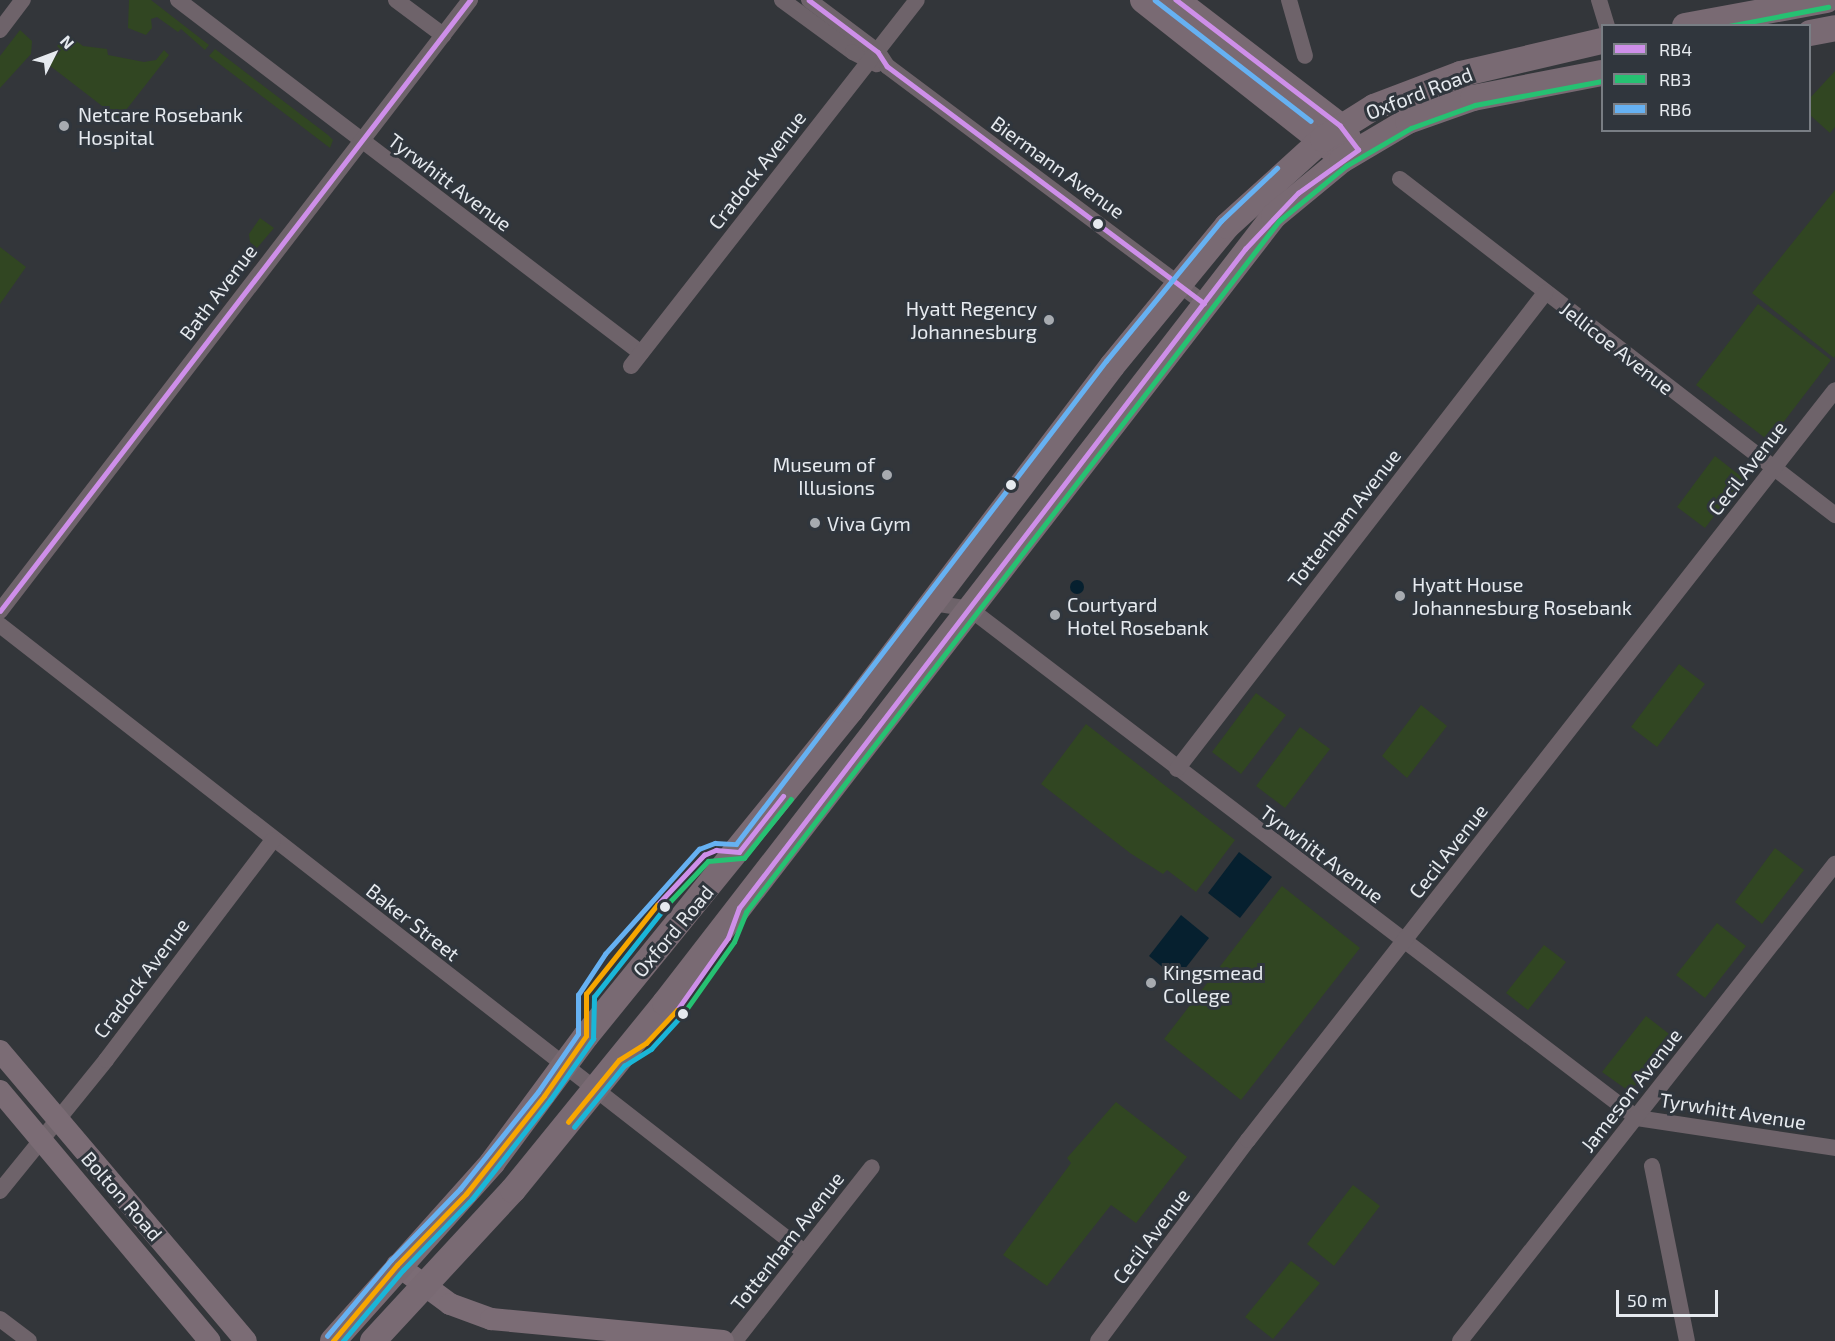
<!DOCTYPE html>
<html>
<head>
<meta charset="utf-8">
<style>
  body { margin:0 }
  #map { position:relative; width:1835px; height:1341px; overflow:hidden; background:#33363a; font-family:"Exo 2",sans-serif }
  div>[style] { position:absolute }
  .green>* { inset:0; background:#314622 }
  .water>* { inset:0; background:#06202f }
  .round { border-radius:50% }
  .street>* { height:16px; margin:-8px; padding:0 8px; transform-origin:8px; border-radius:8px; background:#6e636a }
  .secondary>* { height:22px; margin:-11px; padding:0 11px; transform-origin:11px; border-radius:11px; background:#7b6c75 }
  .primary>* { height:26px; margin:-13px; padding:0 13px; transform-origin:13px; border-radius:13px; background:#796a73 }
  .bus-1>* { height:4.5px; margin:-2.25px; padding:0 2.25px; transform-origin:2.25px; border-radius:2.25px; background:#ce8fe9 }
  .bus-2>* { height:4.5px; margin:-2.25px; padding:0 2.25px; transform-origin:2.25px; border-radius:2.25px; background:#26c172 }
  .bus-3>* { height:4.5px; margin:-2.25px; padding:0 2.25px; transform-origin:2.25px; border-radius:2.25px; background:#66b1f2 }
  .bus-4>* { height:4.5px; margin:-2.25px; padding:0 2.25px; transform-origin:2.25px; border-radius:2.25px; background:#f7a600 }
  .bus-5>* { height:4.5px; margin:-2.25px; padding:0 2.25px; transform-origin:2.25px; border-radius:2.25px; background:#1ab6d8 }
  .dots>* { width:16px; height:16px; translate:-50% -50%; box-sizing:border-box; border:3px solid #30363d; border-radius:50% }
  span { translate:-50% -50%; white-space:nowrap; text-align:center; line-height:1.15; -webkit-text-stroke:6px #30363d; paint-order:stroke }
  .street-label { font-size:20px; color:#e6eaef }
  .poi-label { font-size:20px; color:#e6eaef }
  .left { translate:0 -50%; text-align:left }
  .right { translate:-100% -50%; text-align:right }
  .legend { position:absolute; left:1601px; top:24px; width:210px; height:108px; box-sizing:border-box; background:#30363d; border:2px solid #797e84; margin:0; padding:8px 10px; list-style:none; font-size:18px; color:#e6eaef }
  .legend li { display:flex; align-items:center; gap:12px; height:30px }
  .legend b { width:30px; border:2px solid #797e84 }
  .north { position:absolute; left:24px; top:24px; width:60px; height:60px; -webkit-text-stroke:4px #30363d; paint-order:stroke; rotate:48deg; font-size:16px; font-weight:700; line-height:24px; text-align:center; color:#e6eaef }
  .north::after { content:''; display:block; margin:auto; width:21px; height:27px; background:#e6eaef; clip-path:polygon(50% 0,100% 100%,50% 72%,0 100%) }
  .scale { position:absolute; left:1616px; top:1290px; width:102px; height:27px; box-sizing:border-box; border:3px solid #e6eaef; border-top:0; padding-left:8px; font-size:18px; line-height:21px; white-space:nowrap; color:#e6eaef; -webkit-text-stroke:4px #30363d; paint-order:stroke }
</style>
</head>
<body>
<div id="map">
  <div class="green">
    <div style="clip-path:polygon(129px 0,151px 0,209px 45px,205px 50px,181px 29px,178px 32px,157px 17px,151px 19px,152px 28px,146px 35px,128px 28px)"></div>
    <div style="clip-path:polygon(20px 30px,32px 41px,31px 54px,0 88px,0 56px)"></div>
    <div style="clip-path:polygon(68px 35px,83px 46px,107px 49px,108px 55px,144px 62px,156px 60px,164px 50px,169px 55px,119px 119px,49px 65px,61px 50px,57px 46px)"></div>
    <div style="clip-path:polygon(215px 49px,328px 135px,333px 140px,330px 148px,209px 56px)"></div>
    <div style="clip-path:polygon(1835px 71px,1835px 127px,1830px 133px,1810px 115px,1810px 98px)"></div>
    <div style="clip-path:polygon(1835px 190px,1835px 356px,1834px 358px,1752px 293px)"></div>
    <div style="clip-path:polygon(260px 218px,274px 228px,257px 248px,250px 242px,249px 234px)"></div>
    <div style="clip-path:polygon(0 247px,26px 267px,0 304px)"></div>
    <div style="clip-path:polygon(1758px 304px,1831px 360px,1769px 441px,1696px 385px)"></div>
    <div style="clip-path:polygon(1715px 456px,1743px 478px,1705px 528px,1677px 507px)"></div>
    <div style="clip-path:polygon(1679px 664px,1705px 684px,1657px 747px,1631px 727px)"></div>
    <div style="clip-path:polygon(1256px 693px,1286px 715px,1241px 774px,1212px 752px)"></div>
    <div style="clip-path:polygon(1421px 705px,1447px 726px,1407px 778px,1382px 756px)"></div>
    <div style="clip-path:polygon(1086px 724px,1235px 840px,1196px 892px,1167px 870px,1163px 874px,1130px 853px,1041px 784px)"></div>
    <div style="clip-path:polygon(1300px 727px,1330px 749px,1285px 808px,1256px 786px)"></div>
    <div style="clip-path:polygon(1775px 848px,1804px 870px,1762px 924px,1735px 902px)"></div>
    <div style="clip-path:polygon(1282px 886px,1360px 948px,1241px 1100px,1164px 1039px)"></div>
    <div style="clip-path:polygon(1717px 923px,1746px 946px,1705px 998px,1676px 975px)"></div>
    <div style="clip-path:polygon(1544px 945px,1566px 962px,1528px 1010px,1506px 993px)"></div>
    <div style="clip-path:polygon(1646px 1016px,1673px 1037px,1630px 1092px,1602px 1072px)"></div>
    <div style="clip-path:polygon(1116px 1102px,1187px 1157px,1136px 1223px,1111px 1205px,1047px 1286px,1003px 1255px,1071px 1163px,1067px 1158px)"></div>
    <div style="clip-path:polygon(1353px 1185px,1380px 1206px,1334px 1266px,1307px 1244px)"></div>
    <div style="clip-path:polygon(1291px 1261px,1320px 1283px,1273px 1339px,1245px 1317px)"></div>
  </div>
  <div class="water">
    <div class="round" style="left:1070px;top:580px;width:14px;height:14px"></div>
    <div style="clip-path:polygon(1239px 852px,1272px 877px,1240px 918px,1208px 893px)"></div>
    <div style="clip-path:polygon(1181px 915px,1209px 938px,1177px 979px,1149px 956px)"></div>
  </div>
  <div class="street">
    <div style="left:178px;top:0;width:582px;rotate:37.32deg"></div>
    <div style="left:396px;top:0;width:59px;rotate:36.7deg"></div>
    <div style="left:782px;top:0;width:88px;rotate:36.2deg"></div>
    <div style="left:853px;top:52px;width:27px;rotate:27deg"></div>
    <div style="left:809px;top:0;width:86px;rotate:37deg"></div>
    <div style="left:878px;top:52px;width:17px;rotate:57deg"></div>
    <div style="left:887px;top:66px;width:396px;rotate:36.8deg"></div>
    <div style="left:1289px;top:0;width:58px;rotate:74.1deg"></div>
    <div style="left:1599px;top:0;width:27px;rotate:73deg"></div>
    <div style="left:0;top:30px;width:38px;rotate:-53deg"></div>
    <div style="left:1400px;top:179px;width:550px;rotate:37.68deg"></div>
    <div style="left:631px;top:366px;width:464px;rotate:-52deg"></div>
    <div style="left:933px;top:603px;width:37px;rotate:9deg"></div>
    <div style="left:970px;top:609px;width:839px;rotate:37.35deg"></div>
    <div style="left:1637px;top:1118px;width:200px;rotate:8.6deg"></div>
    <div style="left:0;top:611px;width:771px;rotate:-52.43deg"></div>
    <div style="left:0;top:625px;width:1018px;rotate:37.94deg"></div>
    <div style="left:1177px;top:769px;width:602px;rotate:-52.29deg"></div>
    <div style="left:1652px;top:1166px;width:178px;rotate:78.7deg"></div>
    <div style="left:0;top:1191px;width:169px;rotate:-51deg"></div>
    <div style="left:106px;top:1060px;width:276px;rotate:-52.8deg"></div>
    <div style="left:0;top:1319px;width:36px;rotate:37deg"></div>
    <div style="left:735px;top:1341px;width:221px;rotate:-51.8deg"></div>
    <div style="left:1098px;top:1341px;width:251px;rotate:-53.3deg"></div>
    <div style="left:1248px;top:1140px;width:952px;rotate:-51.95deg"></div>
    <div style="left:1460px;top:1341px;width:607px;rotate:-51.83deg"></div>
  </div>
  <div class="secondary">
    <div style="left:0;top:1051px;width:380px;rotate:49.7deg"></div>
    <div style="left:0;top:1091px;width:326px;rotate:50deg"></div>
    <div style="left:397px;top:1265px;width:66px;rotate:36.3deg"></div>
    <div style="left:450px;top:1304px;width:44px;rotate:20.1deg"></div>
    <div style="left:491px;top:1319px;width:233px;rotate:5.4deg"></div>
  </div>
  <div class="primary">
    <div style="left:1143px;top:0;width:243px;rotate:38.3deg"></div>
    <div style="left:1176px;top:0;width:207px;rotate:37.5deg"></div>
    <div style="left:1340px;top:126px;width:14px;rotate:56deg"></div>
    <div style="left:1685px;top:26px;width:144px;rotate:-10.4deg"></div>
    <div style="left:1810px;top:33px;width:25px;rotate:-11deg"></div>
    <div style="left:333px;top:1341px;width:239px;rotate:-48.2deg"></div>
    <div style="left:492px;top:1163px;width:158px;rotate:-53.5deg"></div>
    <div style="left:586px;top:1036px;width:420px;rotate:-50.9deg"></div>
    <div style="left:851px;top:710px;width:432px;rotate:-52.8deg"></div>
    <div style="left:1112px;top:366px;width:181px;rotate:-50.6deg"></div>
    <div style="left:1227px;top:226px;width:130px;rotate:-42.2deg"></div>
    <div style="left:1323px;top:139px;width:60px;rotate:-32.1deg"></div>
    <div style="left:1374px;top:107px;width:93px;rotate:-20.8deg"></div>
    <div style="left:1461px;top:74px;width:145px;rotate:-13.2deg"></div>
    <div style="left:373px;top:1341px;width:206px;rotate:-47.2deg"></div>
    <div style="left:513px;top:1190px;width:241px;rotate:-50.9deg"></div>
    <div style="left:665px;top:1003px;width:995px;rotate:-52.27deg"></div>
    <div style="left:1274px;top:216px;width:88px;rotate:-39.5deg"></div>
    <div style="left:1342px;top:160px;width:77px;rotate:-30.6deg"></div>
    <div style="left:1408px;top:121px;width:69px;rotate:-19.5deg"></div>
    <div style="left:1473px;top:98px;width:131px;rotate:-11deg"></div>
  </div>
  <div class="bus-1">
    <div style="left:809px;top:0;width:86px;rotate:37deg"></div>
    <div style="left:878px;top:52px;width:17px;rotate:57deg"></div>
    <div style="left:887px;top:66px;width:396px;rotate:36.8deg"></div>
    <div style="left:0;top:611px;width:771px;rotate:-52.43deg"></div>
    <div style="left:657px;top:905px;width:69px;rotate:-46.8deg"></div>
    <div style="left:704px;top:855px;width:13px;rotate:-23deg"></div>
    <div style="left:716px;top:850px;width:23px;rotate:5deg"></div>
    <div style="left:739px;top:852px;width:71px;rotate:-51.8deg"></div>
    <div style="left:677px;top:1010px;width:88px;rotate:-54.7deg"></div>
    <div style="left:728px;top:938px;width:32px;rotate:-70deg"></div>
    <div style="left:739px;top:908px;width:831px;rotate:-52.48deg"></div>
    <div style="left:1245px;top:249px;width:77px;rotate:-46.6deg"></div>
    <div style="left:1298px;top:193px;width:74px;rotate:-35.6deg"></div>
    <div style="left:1358px;top:150px;width:30px;rotate:-127deg"></div>
    <div style="left:1340px;top:126px;width:207px;rotate:-142.5deg"></div>
  </div>
  <div class="bus-2">
    <div style="left:1729px;top:26px;width:101px;rotate:-10.9deg"></div>
    <div style="left:662px;top:910px;width:67px;rotate:-46.8deg"></div>
    <div style="left:708px;top:861px;width:36px;rotate:-5deg"></div>
    <div style="left:744px;top:858px;width:75px;rotate:-51.5deg"></div>
    <div style="left:683px;top:1014px;width:88px;rotate:-54.7deg"></div>
    <div style="left:734px;top:942px;width:32px;rotate:-68deg"></div>
    <div style="left:746px;top:912px;width:873px;rotate:-52.36deg"></div>
    <div style="left:1279px;top:221px;width:87px;rotate:-39.4deg"></div>
    <div style="left:1346px;top:166px;width:75px;rotate:-30.3deg"></div>
    <div style="left:1411px;top:128px;width:68px;rotate:-19.8deg"></div>
    <div style="left:1475px;top:105px;width:129px;rotate:-10.7deg"></div>
  </div>
  <div class="bus-3">
    <div style="left:1155px;top:0;width:197px;rotate:37.8deg"></div>
    <div style="left:327px;top:1336px;width:99px;rotate:-49.9deg"></div>
    <div style="left:391px;top:1260px;width:99px;rotate:-45.8deg"></div>
    <div style="left:460px;top:1189px;width:124px;rotate:-51.2deg"></div>
    <div style="left:538px;top:1092px;width:70px;rotate:-55.4deg"></div>
    <div style="left:578px;top:1034px;width:39px;rotate:-90deg"></div>
    <div style="left:578px;top:995px;width:49px;rotate:-56.6deg"></div>
    <div style="left:605px;top:954px;width:141px;rotate:-48.2deg"></div>
    <div style="left:699px;top:849px;width:17px;rotate:-21deg"></div>
    <div style="left:715px;top:843px;width:21px;rotate:3deg"></div>
    <div style="left:736px;top:844px;width:608px;rotate:-52.55deg"></div>
    <div style="left:1106px;top:361px;width:181px;rotate:-50.6deg"></div>
    <div style="left:1221px;top:221px;width:77px;rotate:-43.4deg"></div>
  </div>
  <div class="bus-4">
    <div style="left:568px;top:1122px;width:80px;rotate:-50.6deg"></div>
    <div style="left:619px;top:1060px;width:32px;rotate:-32deg"></div>
    <div style="left:646px;top:1043px;width:45px;rotate:-46.8deg"></div>
    <div style="left:333px;top:1341px;width:99px;rotate:-49.9deg"></div>
    <div style="left:397px;top:1265px;width:99px;rotate:-45.8deg"></div>
    <div style="left:466px;top:1194px;width:125px;rotate:-51.5deg"></div>
    <div style="left:544px;top:1096px;width:73px;rotate:-55deg"></div>
    <div style="left:586px;top:1036px;width:42px;rotate:-90deg"></div>
    <div style="left:586px;top:994px;width:114px;rotate:-51.4deg"></div>
  </div>
  <div class="bus-5">
    <div style="left:574px;top:1127px;width:79px;rotate:-50.7deg"></div>
    <div style="left:624px;top:1066px;width:32px;rotate:-32deg"></div>
    <div style="left:651px;top:1049px;width:46px;rotate:-47.6deg"></div>
    <div style="left:343px;top:1341px;width:93px;rotate:-49.8deg"></div>
    <div style="left:403px;top:1270px;width:99px;rotate:-45.8deg"></div>
    <div style="left:472px;top:1199px;width:126px;rotate:-51.8deg"></div>
    <div style="left:550px;top:1100px;width:75px;rotate:-54.8deg"></div>
    <div style="left:593px;top:1039px;width:42px;rotate:-88.6deg"></div>
    <div style="left:594px;top:997px;width:111px;rotate:-51.6deg"></div>
  </div>
  <div class="dots">
    <div style="left:64px;top:126px;background:#a7abb0"></div>
    <div style="left:1098px;top:224px;background:#e6eaef"></div>
    <div style="left:1049px;top:320px;background:#a7abb0"></div>
    <div style="left:887px;top:475px;background:#a7abb0"></div>
    <div style="left:1011px;top:485px;background:#e6eaef"></div>
    <div style="left:815px;top:523px;background:#a7abb0"></div>
    <div style="left:1400px;top:596px;background:#a7abb0"></div>
    <div style="left:1055px;top:615px;background:#a7abb0"></div>
    <div style="left:665px;top:907px;background:#e6eaef"></div>
    <div style="left:1151px;top:983px;background:#a7abb0"></div>
    <div style="left:683px;top:1014px;background:#e6eaef"></div>
  </div>
  <div class="street-label">
    <span style="left:1419px;top:93px;rotate:-21deg">Oxford Road</span>
    <span style="left:1058px;top:167px;rotate:36deg">Biermann Avenue</span>
    <span style="left:757px;top:170px;rotate:-52deg">Cradock Avenue</span>
    <span style="left:450px;top:182px;rotate:37deg">Tyrwhitt Avenue</span>
    <span style="left:218px;top:292px;rotate:-53deg">Bath Avenue</span>
    <span style="left:1617px;top:348px;rotate:38deg">Jellicoe Avenue</span>
    <span style="left:1747px;top:468px;rotate:-52deg">Cecil Avenue</span>
    <span style="left:1344px;top:518px;rotate:-52deg">Tottenham Avenue</span>
    <span style="left:1448px;top:851px;rotate:-52deg">Cecil Avenue</span>
    <span style="left:1322px;top:854px;rotate:37deg">Tyrwhitt Avenue</span>
    <span style="left:413px;top:922px;rotate:38deg">Baker Street</span>
    <span style="left:673px;top:931px;rotate:-50deg">Oxford Road</span>
    <span style="left:141px;top:978px;rotate:-53deg">Cradock Avenue</span>
    <span style="left:1631px;top:1090px;rotate:-52deg">Jameson Avenue</span>
    <span style="left:1733px;top:1111px;rotate:9deg">Tyrwhitt Avenue</span>
    <span style="left:122px;top:1196px;rotate:49deg">Bolton Road</span>
    <span style="left:1151px;top:1236px;rotate:-53deg">Cecil Avenue</span>
    <span style="left:787px;top:1241px;rotate:-52deg">Tottenham Avenue</span>
  </div>
  <div class="poi-label">
    <span class="left" style="left:78px;top:126px">Netcare Rosebank<br>Hospital</span>
    <span class="right" style="left:1037px;top:320px">Hyatt Regency<br>Johannesburg</span>
    <span class="right" style="left:875px;top:476px">Museum of<br>Illusions</span>
    <span class="left" style="left:827px;top:523px">Viva Gym</span>
    <span class="left" style="left:1412px;top:596px">Hyatt House<br>Johannesburg Rosebank</span>
    <span class="left" style="left:1067px;top:616px">Courtyard<br>Hotel Rosebank</span>
    <span class="left" style="left:1163px;top:984px">Kingsmead<br>College</span>
  </div>
  <ul class="legend">
  <li><b style="height:8px;background:#ce8fe9"></b>RB4</li>
  <li><b style="height:8px;background:#26c172"></b>RB3</li>
  <li><b style="height:8px;background:#66b1f2"></b>RB6</li>
  </ul>
  <div class="north">N</div>
  <div class="scale">50 m</div>
</div>
</body>
</html>
